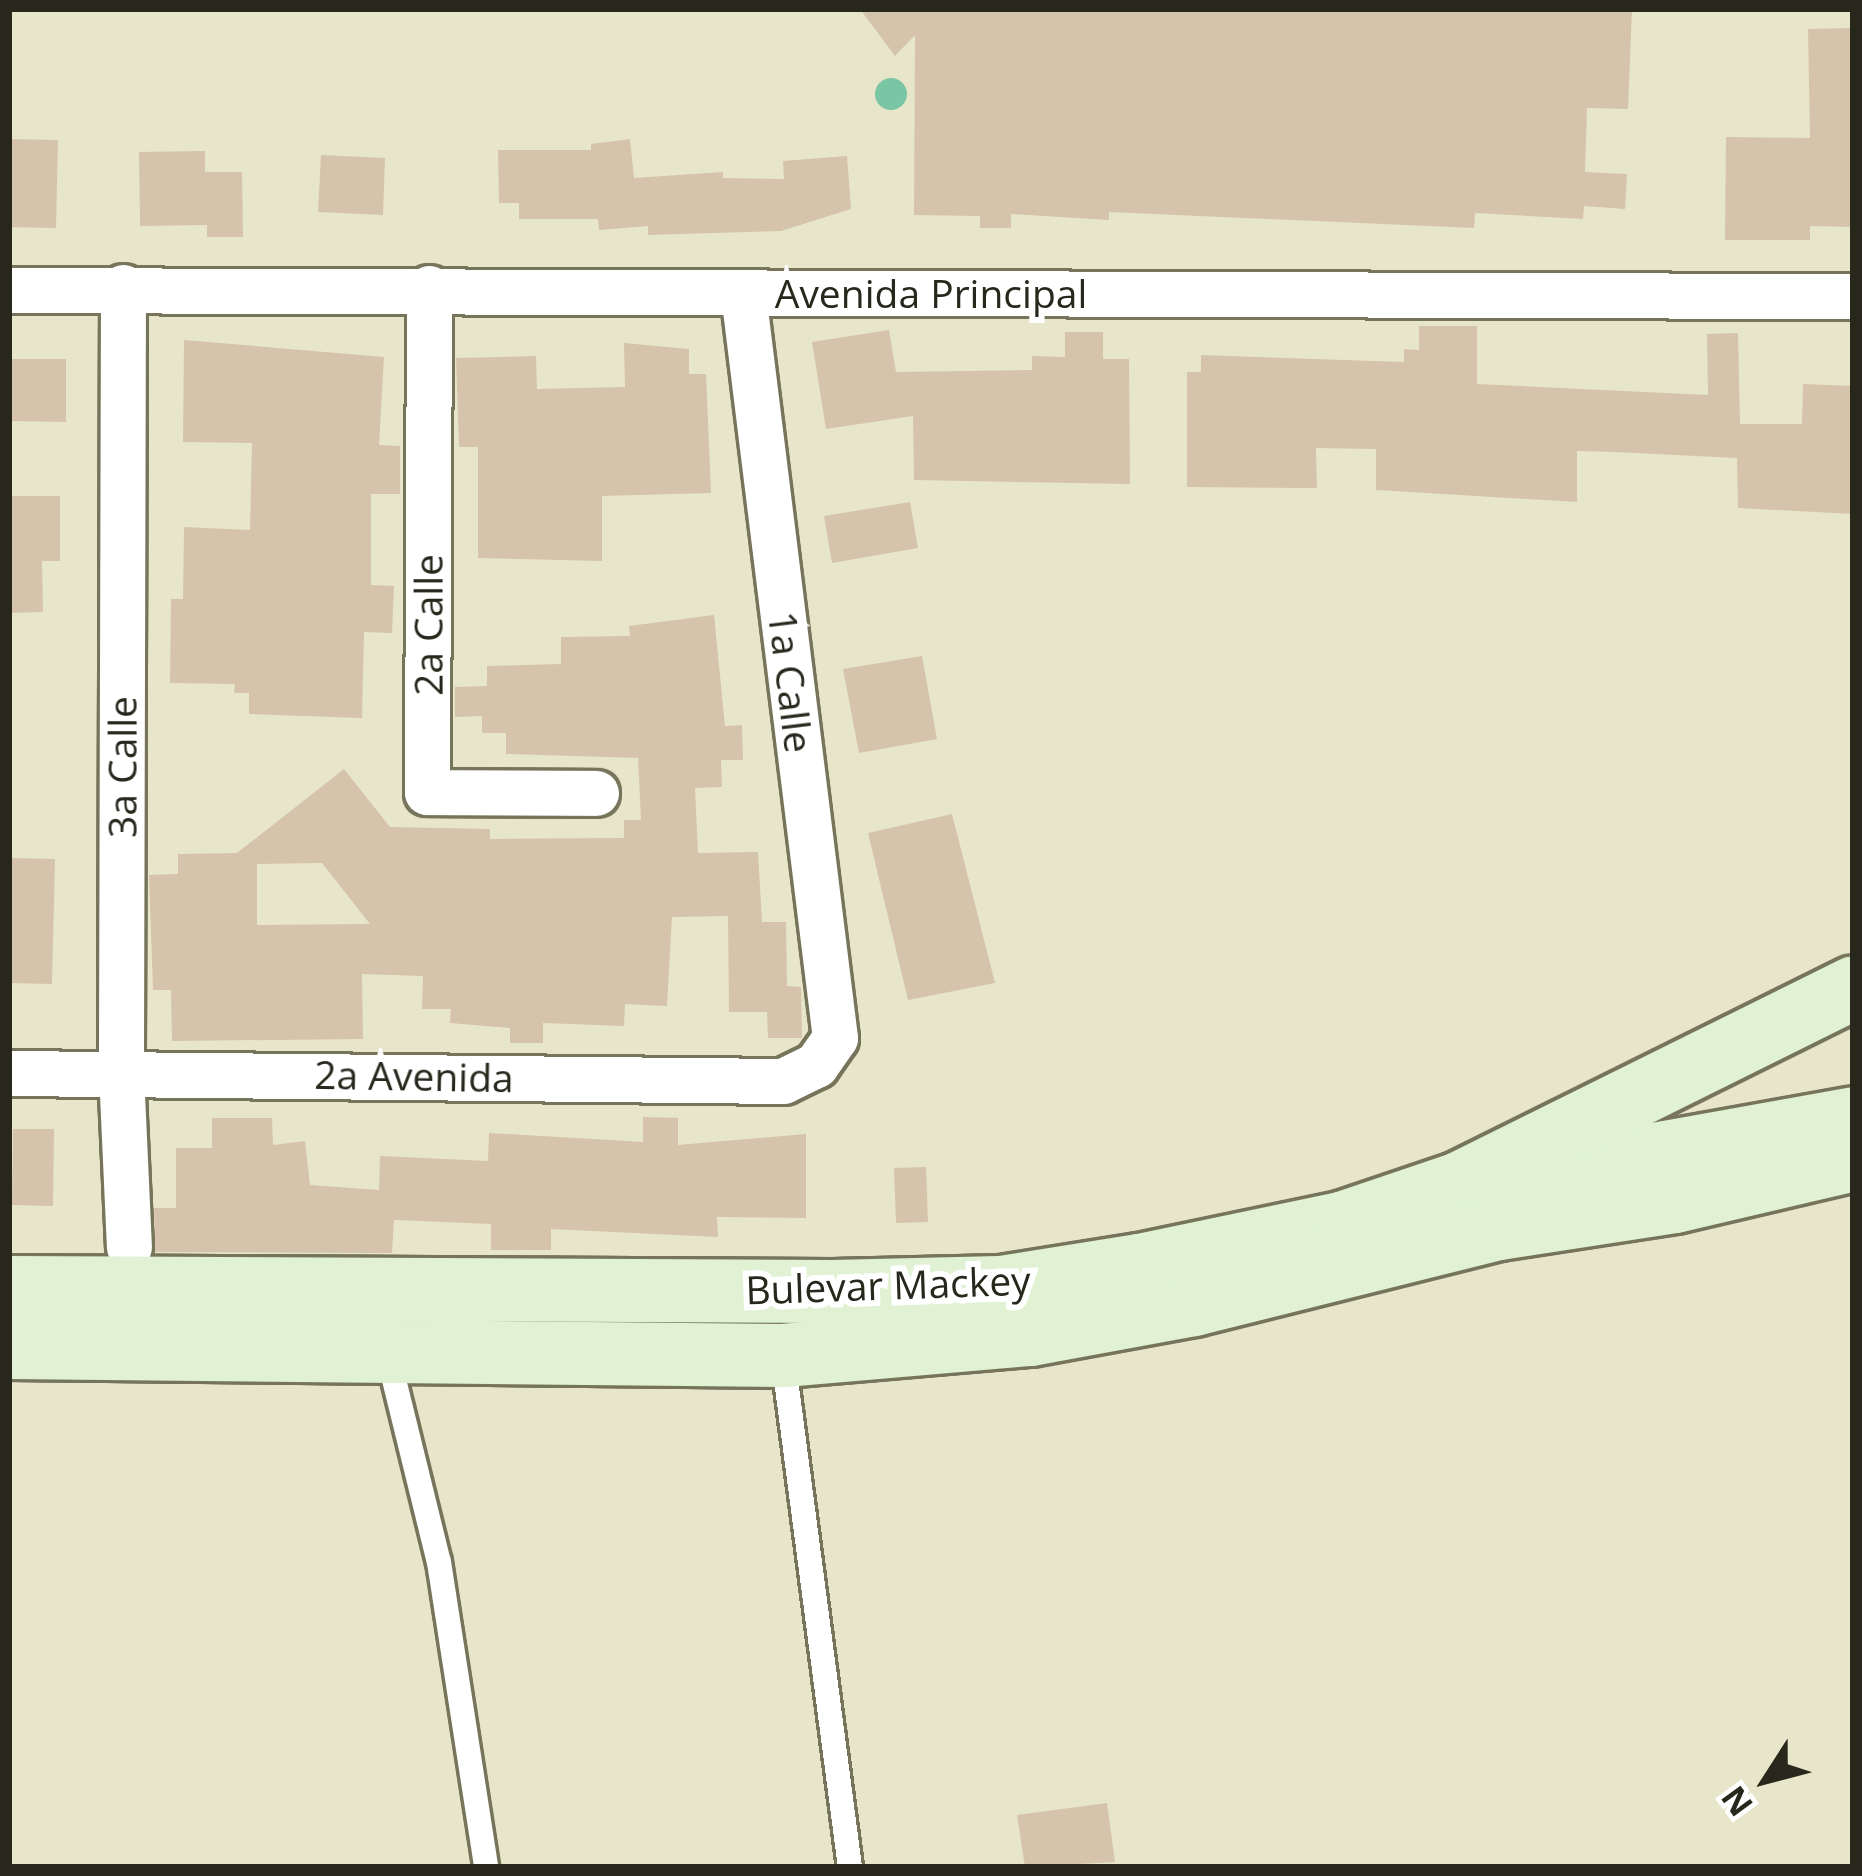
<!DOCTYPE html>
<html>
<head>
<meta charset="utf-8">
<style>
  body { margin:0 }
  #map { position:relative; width:1862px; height:1876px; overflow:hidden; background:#e8e6ca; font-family:"Open Sans",sans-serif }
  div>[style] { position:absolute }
  .water>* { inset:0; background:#7ac5a3 }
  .round { border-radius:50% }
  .building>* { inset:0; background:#d5c3ac }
  .roads { filter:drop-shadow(3px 0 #76755b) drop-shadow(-3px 0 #76755b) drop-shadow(0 3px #76755b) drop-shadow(0 -3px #76755b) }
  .service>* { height:24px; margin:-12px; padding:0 12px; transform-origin:12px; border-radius:12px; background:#fff }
  .minor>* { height:45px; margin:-22.5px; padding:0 22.5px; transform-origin:22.5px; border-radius:22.5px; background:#fff }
  .secondary>* { height:63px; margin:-31.5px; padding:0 31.5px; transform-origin:31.5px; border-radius:31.5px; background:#e0f2d3 }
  span { translate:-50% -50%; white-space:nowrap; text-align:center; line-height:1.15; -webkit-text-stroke:12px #fff; paint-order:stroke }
  .street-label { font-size:39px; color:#27271c }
  .frame { position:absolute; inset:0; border:12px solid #27271c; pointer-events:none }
  .north { position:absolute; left:1706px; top:1720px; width:120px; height:120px; -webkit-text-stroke:9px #fff; paint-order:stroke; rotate:234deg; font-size:33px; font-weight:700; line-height:48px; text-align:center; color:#27271c }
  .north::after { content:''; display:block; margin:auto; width:42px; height:54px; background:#27271c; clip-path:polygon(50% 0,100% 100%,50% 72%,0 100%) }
</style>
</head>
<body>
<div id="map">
  <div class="water">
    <div class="round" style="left:875px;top:78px;width:32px;height:32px"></div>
  </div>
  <div class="building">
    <div style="clip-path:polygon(860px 9px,1632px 9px,1628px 109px,1587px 108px,1585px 172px,1627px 174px,1625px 209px,1584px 206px,1583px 219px,1475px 213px,1474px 228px,1109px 212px,1109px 220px,1011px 214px,1011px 228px,980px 228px,980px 216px,914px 215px,915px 35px,895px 56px)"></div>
    <div style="clip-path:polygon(1853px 28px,1853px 227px,1810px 226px,1810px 240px,1725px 240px,1726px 137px,1810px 138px,1808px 29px)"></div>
    <div style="clip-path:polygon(9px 139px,58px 140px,56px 228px,9px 227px)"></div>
    <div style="clip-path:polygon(630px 139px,634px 178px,723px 172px,723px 178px,784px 179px,783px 161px,847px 156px,851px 209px,781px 231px,648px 235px,648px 226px,599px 230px,598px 219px,519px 219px,519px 203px,499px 203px,498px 150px,591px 150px,591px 144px)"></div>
    <div style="clip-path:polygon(205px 151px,205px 172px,242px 172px,243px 237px,207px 237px,207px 225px,140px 226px,139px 152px)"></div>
    <div style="clip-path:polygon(321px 155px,385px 158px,383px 215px,318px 212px)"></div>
    <div style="clip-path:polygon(1419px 326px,1477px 326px,1477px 384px,1708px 395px,1707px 334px,1738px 333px,1740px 424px,1802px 424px,1803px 384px,1853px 386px,1853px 514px,1738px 508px,1737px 458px,1614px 452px,1577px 451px,1577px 502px,1376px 490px,1376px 449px,1316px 448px,1317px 488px,1187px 487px,1187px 372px,1201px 372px,1201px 355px,1404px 362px,1404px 349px,1419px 350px)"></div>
    <div style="clip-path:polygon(889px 330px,896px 372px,1032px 370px,1032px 356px,1065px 357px,1065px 332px,1103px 332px,1103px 359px,1129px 359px,1130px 484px,914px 480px,913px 416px,826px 429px,812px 342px)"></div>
    <div style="clip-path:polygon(184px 340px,384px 357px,379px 445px,400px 446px,400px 494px,371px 494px,371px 585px,394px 586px,392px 633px,364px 632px,362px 718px,249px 714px,249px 693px,234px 693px,235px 684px,170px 683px,171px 599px,183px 599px,184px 527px,250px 530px,252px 443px,183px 442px)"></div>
    <div style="clip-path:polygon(624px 343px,689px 349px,689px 374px,706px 374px,711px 493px,602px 496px,602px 561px,478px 558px,478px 447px,459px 447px,456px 358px,536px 356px,537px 389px,625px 387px)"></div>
    <div style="clip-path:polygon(9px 359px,66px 359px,66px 422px,9px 421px)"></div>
    <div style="clip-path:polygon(9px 496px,60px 496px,60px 561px,42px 561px,43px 612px,9px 613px)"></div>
    <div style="clip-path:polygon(910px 502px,918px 548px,832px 563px,824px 516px)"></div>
    <div style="clip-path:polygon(evenodd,714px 615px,725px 726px,742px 725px,743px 760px,721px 760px,722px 787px,695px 788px,698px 853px,758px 852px,762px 922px,786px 922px,787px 986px,801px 987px,802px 1038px,768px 1038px,767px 1012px,729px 1012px,728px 916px,672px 917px,667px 1006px,625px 1004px,624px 1026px,543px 1023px,543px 1043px,510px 1043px,510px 1028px,450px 1023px,451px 1009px,422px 1009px,423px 976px,362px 974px,363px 1039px,172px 1041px,171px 990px,153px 990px,149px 875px,178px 874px,178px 854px,237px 853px,344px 769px,390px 827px,490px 829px,490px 839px,624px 838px,624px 820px,641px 820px,638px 758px,506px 754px,506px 733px,482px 733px,482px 716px,455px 717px,455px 687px,487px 686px,487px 666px,561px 664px,561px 637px,630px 636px,629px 626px,714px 615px,322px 863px,370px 924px,257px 925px,257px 864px,322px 863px)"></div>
    <div style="clip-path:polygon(922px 656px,937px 739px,859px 753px,843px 669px)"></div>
    <div style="clip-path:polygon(952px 814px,995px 983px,908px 1000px,868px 833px)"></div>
    <div style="clip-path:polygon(9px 858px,55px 859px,52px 984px,9px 983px)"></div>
    <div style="clip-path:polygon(643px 1117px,678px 1118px,678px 1145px,806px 1134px,806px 1218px,717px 1217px,718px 1237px,551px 1229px,551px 1250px,491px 1250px,491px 1224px,394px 1220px,392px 1253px,155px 1252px,154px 1208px,176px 1208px,176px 1148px,212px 1148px,212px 1118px,272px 1118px,273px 1145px,305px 1141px,310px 1185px,379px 1190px,380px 1156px,488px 1161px,489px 1133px,643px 1142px)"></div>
    <div style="clip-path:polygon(13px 1129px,54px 1129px,53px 1206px,12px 1205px)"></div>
    <div style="clip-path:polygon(926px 1167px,928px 1222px,896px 1223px,894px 1168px)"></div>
    <div style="clip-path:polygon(1107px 1803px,1115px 1862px,1025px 1867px,1017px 1815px)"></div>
  </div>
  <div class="roads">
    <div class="service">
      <div style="left:387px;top:1351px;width:217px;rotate:76.2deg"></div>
      <div style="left:439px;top:1562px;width:309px;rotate:81.2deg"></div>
      <div style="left:783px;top:1357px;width:514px;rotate:82.52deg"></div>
    </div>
    <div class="minor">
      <div style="left:123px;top:287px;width:785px;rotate:90.15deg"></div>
      <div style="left:121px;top:1072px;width:175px;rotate:87.4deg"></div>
      <div style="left:429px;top:288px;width:504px;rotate:90.23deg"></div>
      <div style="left:427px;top:792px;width:169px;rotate:0.3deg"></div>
      <div style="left:9px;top:290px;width:1844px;rotate:0.19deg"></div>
      <div style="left:9px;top:1073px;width:774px;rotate:0.59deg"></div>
      <div style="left:783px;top:1081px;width:37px;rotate:-26deg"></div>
      <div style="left:816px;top:1065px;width:33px;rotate:-55deg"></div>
      <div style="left:835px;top:1038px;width:751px;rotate:-97.04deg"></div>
    </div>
    <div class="secondary">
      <div style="left:1529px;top:1208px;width:82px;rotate:-32.5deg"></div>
      <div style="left:1598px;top:1164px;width:259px;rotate:-10.2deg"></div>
      <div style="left:9px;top:1287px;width:823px;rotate:0.28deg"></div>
      <div style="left:832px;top:1291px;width:168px;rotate:-1.4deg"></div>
      <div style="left:1000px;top:1287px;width:141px;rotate:-9deg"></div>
      <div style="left:1139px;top:1265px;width:209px;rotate:-11.8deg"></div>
      <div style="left:1344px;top:1222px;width:121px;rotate:-18.7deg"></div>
      <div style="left:1459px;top:1183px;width:440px;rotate:-26.4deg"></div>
      <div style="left:9px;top:1347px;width:774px;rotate:0.59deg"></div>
      <div style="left:783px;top:1355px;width:248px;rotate:-4.9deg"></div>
      <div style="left:1030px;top:1334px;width:166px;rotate:-10.4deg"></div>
      <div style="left:1193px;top:1304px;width:314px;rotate:-14deg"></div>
      <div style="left:1498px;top:1228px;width:178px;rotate:-8.7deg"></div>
      <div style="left:1674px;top:1201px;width:184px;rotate:-13.2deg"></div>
    </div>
  </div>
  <div class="street-label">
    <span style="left:931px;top:293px">Avenida Principal</span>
    <span style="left:428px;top:625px;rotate:-90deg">2a Calle</span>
    <span style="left:791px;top:682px;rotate:83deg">1a Calle</span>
    <span style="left:122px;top:767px;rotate:-90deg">3a Calle</span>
    <span style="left:414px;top:1076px;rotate:1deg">2a Avenida</span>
    <span style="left:888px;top:1285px;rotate:-2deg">Bulevar Mackey</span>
  </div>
  <div class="frame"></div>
  <div class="north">N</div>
</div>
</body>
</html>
